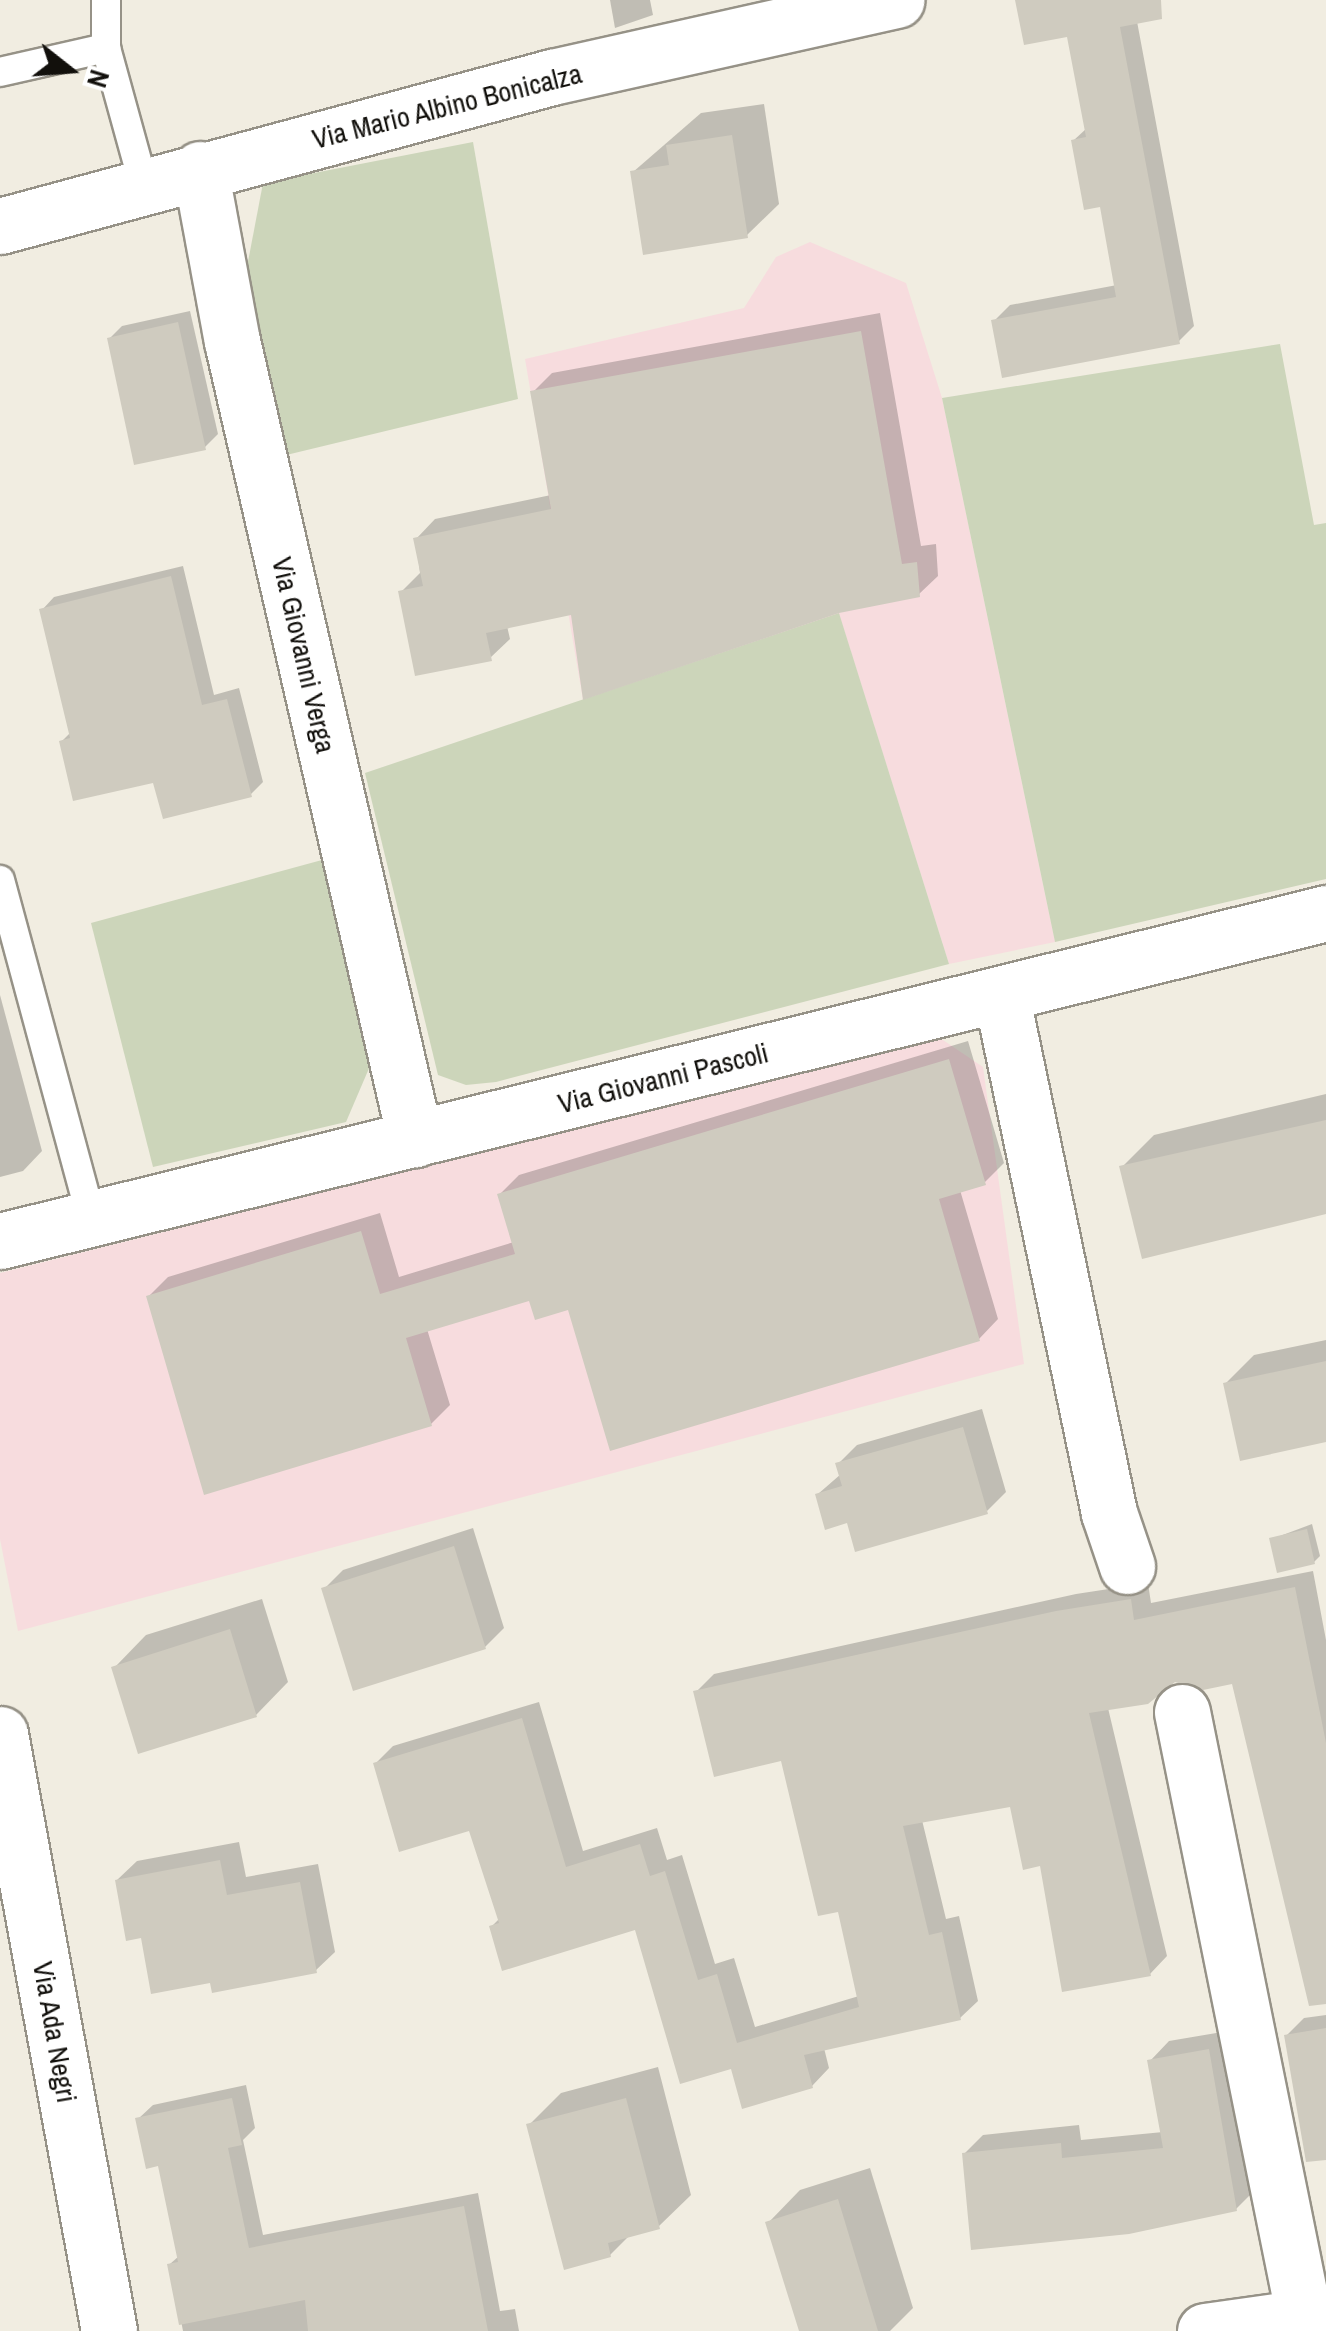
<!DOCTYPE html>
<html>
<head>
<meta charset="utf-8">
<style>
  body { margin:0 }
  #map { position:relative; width:1326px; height:2331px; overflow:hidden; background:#f1ede1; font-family:"Archivo Narrow",sans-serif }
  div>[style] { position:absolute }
  .industrial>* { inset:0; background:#f7dcde }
  .green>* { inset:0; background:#ccd5ba }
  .shadow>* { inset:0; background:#0003 }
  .building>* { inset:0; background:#cfcbbf }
  .roads { filter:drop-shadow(2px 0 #969287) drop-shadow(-2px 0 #969287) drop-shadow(0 2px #969287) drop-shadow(0 -2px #969287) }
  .lane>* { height:28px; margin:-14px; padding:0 14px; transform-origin:14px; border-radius:14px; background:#fff }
  .street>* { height:55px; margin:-27.5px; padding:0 27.5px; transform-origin:27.5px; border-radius:27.5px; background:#fff }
  .secondary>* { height:55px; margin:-27.5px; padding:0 27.5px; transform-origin:27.5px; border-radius:27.5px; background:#fff }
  span { translate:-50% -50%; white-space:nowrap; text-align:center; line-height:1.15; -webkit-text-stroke:8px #fff; paint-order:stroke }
  .street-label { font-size:28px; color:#12100c }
  .north { position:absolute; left:20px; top:20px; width:100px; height:100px; -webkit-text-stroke:8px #fff; paint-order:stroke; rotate:107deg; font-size:28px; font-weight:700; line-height:40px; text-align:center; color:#12100c }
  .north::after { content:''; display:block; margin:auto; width:35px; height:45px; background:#12100c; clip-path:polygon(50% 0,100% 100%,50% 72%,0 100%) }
</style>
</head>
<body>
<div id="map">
  <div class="industrial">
    <div style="clip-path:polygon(810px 242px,906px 283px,942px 398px,1055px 942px,949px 964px,839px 614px,583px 700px,525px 359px,744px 308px,776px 257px)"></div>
    <div style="clip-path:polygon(940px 1038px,983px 1067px,1024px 1364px,18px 1631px,0 1539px,0 1273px)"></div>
  </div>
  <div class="green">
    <div style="clip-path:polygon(473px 142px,518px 399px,278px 457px,247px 267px,263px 183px)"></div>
    <div style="clip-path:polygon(1280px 344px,1314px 525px,1326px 523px,1326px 879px,1055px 942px,942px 398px)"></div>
    <div style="clip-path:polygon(839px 613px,949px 964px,496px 1082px,466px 1085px,438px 1075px,365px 773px)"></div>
    <div style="clip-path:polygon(333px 857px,370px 1066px,346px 1122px,153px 1167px,91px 923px)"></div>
  </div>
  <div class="shadow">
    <div style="clip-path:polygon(610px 0,650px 0,653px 15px,615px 28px)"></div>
    <div style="clip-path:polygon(1019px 0,1133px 0,1194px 326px,1178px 342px,994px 321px,1010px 305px,1117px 285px,1102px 204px,1074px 140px,1087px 128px,1069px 34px)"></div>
    <div style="clip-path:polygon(764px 104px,779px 204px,746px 236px,633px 172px,701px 113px)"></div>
    <div style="clip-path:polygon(190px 311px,218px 434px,205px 447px,109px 339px,122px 326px)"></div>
    <div style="clip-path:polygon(880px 313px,921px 546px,936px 544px,938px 576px,918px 595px,574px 612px,507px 626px,510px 639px,490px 658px,401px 592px,420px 573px,416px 539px,435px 519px,551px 495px,533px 392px,552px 373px)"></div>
    <div style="clip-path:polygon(183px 566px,214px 695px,239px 688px,263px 782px,251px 794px,155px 780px,62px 741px,71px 732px,42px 610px,54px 597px)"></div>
    <div style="clip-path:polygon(0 995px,42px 1151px,23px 1171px,0 1177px)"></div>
    <div style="clip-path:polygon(968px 1041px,1004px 1163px,984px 1183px,960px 1190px,998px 1319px,979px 1339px,530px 1298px,427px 1329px,450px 1405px,431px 1424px,149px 1296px,168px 1277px,380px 1213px,399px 1277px,514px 1242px,500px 1194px,519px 1175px)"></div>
    <div style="clip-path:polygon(1326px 1094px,1326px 1211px,1122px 1167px,1154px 1135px)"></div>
    <div style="clip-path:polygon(1326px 1340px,1326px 1440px,1225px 1384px,1254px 1355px)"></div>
    <div style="clip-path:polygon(982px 1409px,1006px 1492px,986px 1512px,849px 1520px,818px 1494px,841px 1474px,838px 1464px,857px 1445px)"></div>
    <div style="clip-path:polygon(1312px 1524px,1320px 1556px,1314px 1562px,1272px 1539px)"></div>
    <div style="clip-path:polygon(473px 1528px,504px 1628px,485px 1647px,324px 1589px,343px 1570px)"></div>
    <div style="clip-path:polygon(1313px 1571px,1326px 1640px,1326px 1952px,1234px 1681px,1174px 1679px,1108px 1708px,1167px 1956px,1150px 1974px,1042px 1863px,1012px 1804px,922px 1820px,946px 1919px,959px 1916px,978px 2001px,960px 2018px,824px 2048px,829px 2068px,812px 2086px,733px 2066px,637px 1926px,491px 1927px,500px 1918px,471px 1828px,376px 1763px,393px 1746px,539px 1702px,583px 1851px,657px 1828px,667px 1860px,682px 1855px,715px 1964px,734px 1958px,755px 2027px,859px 1996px,839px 1909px,783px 1758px,696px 1692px,714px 1674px,1076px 1594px,1148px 1583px,1151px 1603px)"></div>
    <div style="clip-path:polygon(262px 1599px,288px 1682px,256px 1715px,114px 1668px,146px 1635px)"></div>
    <div style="clip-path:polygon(239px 1842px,246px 1877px,318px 1864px,335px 1952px,315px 1971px,212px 1980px,143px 1935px,117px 1880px,137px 1861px)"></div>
    <div style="clip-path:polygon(1326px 2015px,1326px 2142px,1286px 2036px,1304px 2018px)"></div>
    <div style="clip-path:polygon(1228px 2031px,1255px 2190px,1236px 2209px,964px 2154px,983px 2135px,1079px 2125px,1081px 2140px,1163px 2132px,1150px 2061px,1169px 2041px)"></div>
    <div style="clip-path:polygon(658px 2067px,691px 2195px,658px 2227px,630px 2235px,610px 2255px,529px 2125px,561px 2093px)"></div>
    <div style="clip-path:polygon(246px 2085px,255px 2128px,243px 2140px,263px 2235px,478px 2193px,500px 2311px,515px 2309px,519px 2331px,183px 2331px,170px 2264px,179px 2256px,160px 2163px,138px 2119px,153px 2105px)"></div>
    <div style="clip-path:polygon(870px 2168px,913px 2308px,890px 2331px,801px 2331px,768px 2223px,800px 2190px)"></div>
  </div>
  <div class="building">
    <div style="clip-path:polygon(1015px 0,1161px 0,1162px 19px,1120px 27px,1180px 344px,1002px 378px,991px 320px,1116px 297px,1100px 207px,1084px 210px,1071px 140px,1086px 137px,1067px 37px,1024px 45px)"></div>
    <div style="clip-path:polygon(732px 135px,748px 238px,643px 255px,630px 171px,669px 165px,666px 145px)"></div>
    <div style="clip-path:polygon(178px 322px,206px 450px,134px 465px,107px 338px)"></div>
    <div style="clip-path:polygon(861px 331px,902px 564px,917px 562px,920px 597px,839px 613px,583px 700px,571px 615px,486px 633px,492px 661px,415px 676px,398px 591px,423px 586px,413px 538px,551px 509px,530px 391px)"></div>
    <div style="clip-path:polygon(171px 576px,202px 705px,227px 699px,252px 797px,163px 819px,153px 783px,73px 801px,59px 741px,70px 738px,39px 609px)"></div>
    <div style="clip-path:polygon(949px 1059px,986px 1185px,939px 1199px,980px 1341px,610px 1451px,568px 1310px,535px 1320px,529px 1301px,406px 1338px,432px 1426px,204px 1495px,146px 1296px,361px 1231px,380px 1294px,515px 1254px,497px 1194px)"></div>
    <div style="clip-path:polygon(1326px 1120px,1326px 1214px,1142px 1259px,1119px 1166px)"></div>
    <div style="clip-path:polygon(1326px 1361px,1326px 1442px,1240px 1461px,1223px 1383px)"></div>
    <div style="clip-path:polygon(963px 1427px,988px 1514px,855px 1552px,847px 1523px,825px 1530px,815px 1494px,842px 1486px,835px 1463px)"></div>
    <div style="clip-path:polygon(1307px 1529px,1315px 1564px,1277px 1573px,1269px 1538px)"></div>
    <div style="clip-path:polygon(454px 1546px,486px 1649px,353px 1691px,321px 1588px)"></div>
    <div style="clip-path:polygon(1295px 1587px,1326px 1743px,1326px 2004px,1309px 2006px,1232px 1684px,1203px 1690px,1175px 1682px,1148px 1704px,1089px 1713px,1151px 1976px,1062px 1992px,1040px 1866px,1023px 1870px,1010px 1807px,903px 1826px,929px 1935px,942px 1932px,961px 2020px,804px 2055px,813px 2088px,742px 2109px,731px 2069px,680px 2084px,635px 1930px,502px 1971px,489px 1926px,499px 1923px,469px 1831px,399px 1852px,373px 1763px,522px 1718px,566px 1867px,640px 1844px,650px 1876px,665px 1871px,698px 1980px,717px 1974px,737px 2043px,859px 2007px,838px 1912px,818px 1916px,781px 1761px,714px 1777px,693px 1691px,1056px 1611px,1131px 1599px,1134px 1620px)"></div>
    <div style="clip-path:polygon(230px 1629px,257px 1717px,138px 1754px,111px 1667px)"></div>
    <div style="clip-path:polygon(220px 1860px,227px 1895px,300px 1882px,317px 1973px,212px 1993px,210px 1983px,151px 1994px,141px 1938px,126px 1941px,115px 1880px)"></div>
    <div style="clip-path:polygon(1326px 2028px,1326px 2160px,1306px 2162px,1284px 2035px)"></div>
    <div style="clip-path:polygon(1209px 2049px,1237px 2211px,1129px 2234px,971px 2250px,962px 2153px,1061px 2143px,1062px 2158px,1163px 2148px,1147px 2060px)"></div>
    <div style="clip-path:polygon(232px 2098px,242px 2145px,228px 2148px,249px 2248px,464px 2206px,488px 2331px,308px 2331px,305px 2300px,179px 2325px,167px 2264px,178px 2262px,158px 2166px,146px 2169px,135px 2118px)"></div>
    <div style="clip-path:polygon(626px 2098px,660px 2229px,608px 2243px,611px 2257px,564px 2270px,526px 2124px)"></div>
    <div style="clip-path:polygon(838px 2199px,878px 2331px,799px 2331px,765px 2222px)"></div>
  </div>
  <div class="roads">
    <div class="lane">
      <div style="left:106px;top:0;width:48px;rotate:90deg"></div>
      <div style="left:106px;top:48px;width:143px;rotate:74.6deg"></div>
      <div style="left:0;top:72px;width:109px;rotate:-12.8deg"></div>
      <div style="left:0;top:880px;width:350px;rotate:74.9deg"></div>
    </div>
    <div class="street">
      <div style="left:200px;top:169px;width:175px;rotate:79.5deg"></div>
      <div style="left:232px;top:341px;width:819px;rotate:77.08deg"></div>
      <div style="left:1001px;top:994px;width:530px;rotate:78.24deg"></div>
      <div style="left:1109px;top:1513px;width:56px;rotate:71.2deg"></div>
      <div style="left:0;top:1241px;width:1366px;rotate:-13.89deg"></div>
      <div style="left:1182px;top:1712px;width:617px;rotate:78.6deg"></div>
      <div style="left:0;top:1734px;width:607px;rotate:79.65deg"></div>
      <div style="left:1205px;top:2331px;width:122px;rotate:-8deg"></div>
    </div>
    <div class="secondary">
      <div style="left:0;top:226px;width:572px;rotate:-15.11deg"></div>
      <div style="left:552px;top:77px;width:353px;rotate:-12.6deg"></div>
    </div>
  </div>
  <div class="street-label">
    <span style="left:447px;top:106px;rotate:-14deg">Via Mario Albino Bonicalza</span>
    <span style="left:304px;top:655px;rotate:77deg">Via Giovanni Verga</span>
    <span style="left:663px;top:1078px;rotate:-14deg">Via Giovanni Pascoli</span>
    <span style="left:55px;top:2032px;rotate:80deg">Via Ada Negri</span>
  </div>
  <div class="north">N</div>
</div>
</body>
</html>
